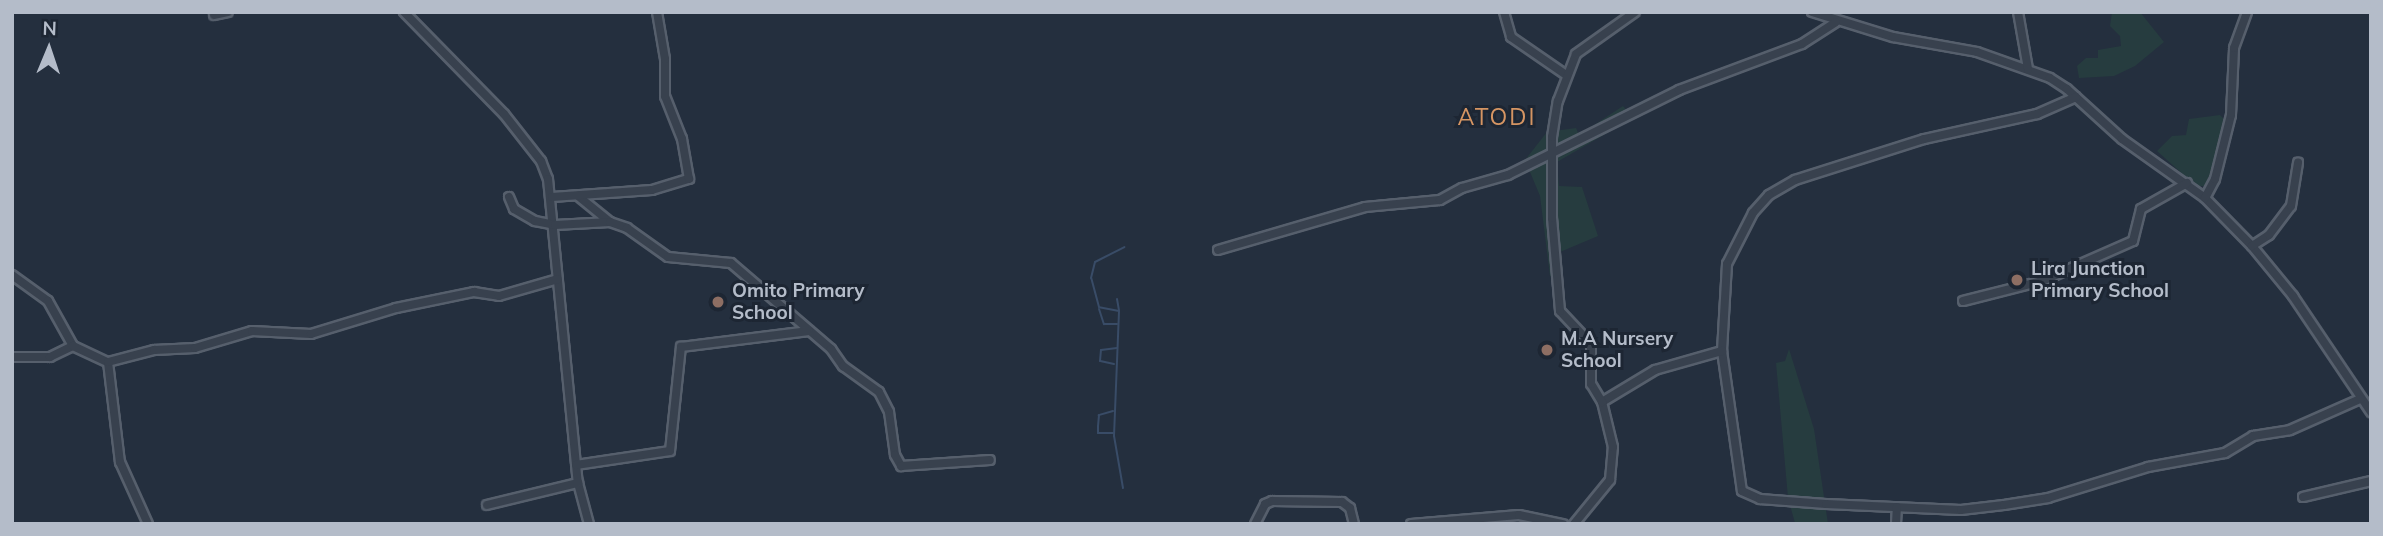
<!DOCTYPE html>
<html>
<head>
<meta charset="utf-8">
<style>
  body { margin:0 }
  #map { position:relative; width:2383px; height:536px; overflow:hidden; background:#242f3e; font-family:Mulish,sans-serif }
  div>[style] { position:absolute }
  .green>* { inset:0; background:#263c3f }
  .stream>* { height:2px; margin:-1px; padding:0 1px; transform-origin:1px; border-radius:1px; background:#394c67 }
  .roads { filter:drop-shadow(2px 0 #565f6c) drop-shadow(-2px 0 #565f6c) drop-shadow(0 2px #565f6c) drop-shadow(0 -2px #565f6c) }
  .minor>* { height:8px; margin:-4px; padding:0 4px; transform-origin:4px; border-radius:4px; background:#38414e }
  .dots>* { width:19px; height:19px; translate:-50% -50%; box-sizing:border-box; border:4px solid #1d2633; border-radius:50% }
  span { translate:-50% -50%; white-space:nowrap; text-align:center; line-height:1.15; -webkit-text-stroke:6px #1d2633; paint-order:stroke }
  .poi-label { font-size:19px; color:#b4bcc9; font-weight:700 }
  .left { translate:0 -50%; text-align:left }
  .quarter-label { font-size:23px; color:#d59563; letter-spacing:2px }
  .frame { position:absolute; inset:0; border:14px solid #b4bcc9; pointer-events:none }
  .north { position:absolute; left:14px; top:14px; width:70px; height:70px; -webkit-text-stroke:5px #1d2633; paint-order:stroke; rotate:2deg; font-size:19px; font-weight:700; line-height:28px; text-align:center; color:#b4bcc9 }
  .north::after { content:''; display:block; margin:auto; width:24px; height:32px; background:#b4bcc9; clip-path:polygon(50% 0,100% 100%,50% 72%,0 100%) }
</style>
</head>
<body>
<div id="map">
  <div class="green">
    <div style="clip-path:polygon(2112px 12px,2140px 12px,2164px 42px,2135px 66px,2114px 76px,2079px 78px,2077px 66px,2086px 58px,2098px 58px,2098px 50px,2121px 46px,2120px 36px,2110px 26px)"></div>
    <div style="clip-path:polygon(1623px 106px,1633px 118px,1557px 162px,1559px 186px,1582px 187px,1598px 236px,1553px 255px,1554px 276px,1550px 276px,1540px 196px,1525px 160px,1547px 132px,1576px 128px,1579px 135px)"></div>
    <div style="clip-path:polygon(2220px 115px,2225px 120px,2211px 174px,2204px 186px,2196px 186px,2157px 151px,2172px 136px,2186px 135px,2189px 119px)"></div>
    <div style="clip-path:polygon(1789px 349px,1814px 429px,1828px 524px,1795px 523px,1788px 498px,1776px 363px,1785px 361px)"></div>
  </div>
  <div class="stream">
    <div style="left:1117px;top:299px;width:11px;rotate:80deg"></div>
    <div style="left:1099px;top:309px;width:16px;rotate:72deg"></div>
    <div style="left:1104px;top:324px;width:13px"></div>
    <div style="left:1114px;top:364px;width:14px;rotate:-168deg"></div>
    <div style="left:1100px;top:361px;width:11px;rotate:-85deg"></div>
    <div style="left:1101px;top:350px;width:16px;rotate:-7deg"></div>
    <div style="left:1113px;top:411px;width:15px;rotate:164deg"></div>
    <div style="left:1099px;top:415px;width:11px;rotate:95deg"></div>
    <div style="left:1098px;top:426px;width:7px;rotate:90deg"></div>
    <div style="left:1098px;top:433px;width:15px"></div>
    <div style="left:1123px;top:488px;width:53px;rotate:-99.8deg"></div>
    <div style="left:1114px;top:436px;width:125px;rotate:-87.7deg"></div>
    <div style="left:1119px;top:311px;width:20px;rotate:-169deg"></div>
    <div style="left:1099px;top:307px;width:30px;rotate:-105deg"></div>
    <div style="left:1091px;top:278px;width:16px;rotate:-76deg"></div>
    <div style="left:1095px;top:262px;width:33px;rotate:-27deg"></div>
  </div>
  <div class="roads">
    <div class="minor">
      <div style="left:404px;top:12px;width:143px;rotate:45.6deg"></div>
      <div style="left:504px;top:114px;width:60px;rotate:51.8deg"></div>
      <div style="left:541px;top:161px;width:19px;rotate:69deg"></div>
      <div style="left:548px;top:179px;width:305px;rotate:84.4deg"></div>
      <div style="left:578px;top:483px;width:42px;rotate:75deg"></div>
      <div style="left:1504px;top:12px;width:26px;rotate:74deg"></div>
      <div style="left:1511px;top:37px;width:67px;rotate:34.6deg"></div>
      <div style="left:1812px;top:12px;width:85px;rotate:17.2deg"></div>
      <div style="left:1893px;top:37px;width:85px;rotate:10.1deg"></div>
      <div style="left:1977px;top:52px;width:77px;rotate:19.6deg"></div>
      <div style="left:2050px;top:78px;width:20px;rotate:33deg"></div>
      <div style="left:2067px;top:89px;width:74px;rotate:42.3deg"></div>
      <div style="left:2122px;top:139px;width:102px;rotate:35.4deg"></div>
      <div style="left:2205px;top:198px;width:67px;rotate:45.6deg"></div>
      <div style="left:2252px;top:246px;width:65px;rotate:50.6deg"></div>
      <div style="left:2293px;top:296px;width:140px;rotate:56.1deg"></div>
      <div style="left:2018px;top:12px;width:58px;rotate:80deg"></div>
      <div style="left:214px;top:15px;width:14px;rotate:-12deg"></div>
      <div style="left:2076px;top:97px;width:43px;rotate:156.4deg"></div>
      <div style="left:2037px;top:114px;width:116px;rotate:167.5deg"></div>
      <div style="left:1924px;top:139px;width:135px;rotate:162.4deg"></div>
      <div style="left:1795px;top:180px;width:30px;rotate:150deg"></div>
      <div style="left:1769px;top:195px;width:24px;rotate:132deg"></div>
      <div style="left:1753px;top:213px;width:57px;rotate:117deg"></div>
      <div style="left:1727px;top:264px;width:87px;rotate:93.3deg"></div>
      <div style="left:1722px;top:351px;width:141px;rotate:81.9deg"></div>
      <div style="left:1742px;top:491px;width:20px;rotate:24deg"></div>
      <div style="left:1760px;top:499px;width:66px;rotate:4.3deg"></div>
      <div style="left:1826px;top:504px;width:135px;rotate:2.5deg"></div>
      <div style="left:1961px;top:510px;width:43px;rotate:-6.6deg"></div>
      <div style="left:2004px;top:505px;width:45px;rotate:-9deg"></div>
      <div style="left:2048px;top:498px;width:105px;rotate:-17.2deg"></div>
      <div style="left:2148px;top:467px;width:78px;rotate:-10.3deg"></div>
      <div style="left:2225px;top:453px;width:33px;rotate:-31deg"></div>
      <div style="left:2253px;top:436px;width:37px;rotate:-9deg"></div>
      <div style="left:2290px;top:430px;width:77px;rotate:-23.9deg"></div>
      <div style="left:578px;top:196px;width:41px;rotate:39.1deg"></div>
      <div style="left:509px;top:197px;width:13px;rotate:67deg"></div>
      <div style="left:514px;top:209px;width:24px;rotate:30deg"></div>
      <div style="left:535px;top:221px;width:20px;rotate:11deg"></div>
      <div style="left:555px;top:225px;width:55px;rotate:-3.1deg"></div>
      <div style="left:610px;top:222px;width:18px;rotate:19deg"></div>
      <div style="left:627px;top:228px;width:50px;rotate:35.3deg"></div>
      <div style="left:668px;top:257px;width:63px;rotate:5.4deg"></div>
      <div style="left:731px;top:263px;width:132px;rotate:40.7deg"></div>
      <div style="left:831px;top:349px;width:21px;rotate:55deg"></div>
      <div style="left:843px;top:366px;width:44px;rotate:35.8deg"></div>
      <div style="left:879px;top:392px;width:22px;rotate:63deg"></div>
      <div style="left:889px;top:412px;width:43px;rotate:82.1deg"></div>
      <div style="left:895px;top:455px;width:13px;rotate:61deg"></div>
      <div style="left:901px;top:466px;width:89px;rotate:-3.9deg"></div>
      <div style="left:552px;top:197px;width:100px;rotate:-4deg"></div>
      <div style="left:652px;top:190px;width:39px;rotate:-17deg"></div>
      <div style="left:689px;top:179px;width:41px;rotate:-99.9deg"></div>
      <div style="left:682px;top:139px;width:46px;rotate:-111.6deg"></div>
      <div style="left:665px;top:96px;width:37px;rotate:-90deg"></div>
      <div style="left:665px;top:59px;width:48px;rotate:-99.7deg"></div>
      <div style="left:2205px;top:198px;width:21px;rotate:-62deg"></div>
      <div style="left:2215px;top:179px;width:66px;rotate:-76deg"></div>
      <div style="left:2231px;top:115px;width:67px;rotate:-87.4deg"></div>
      <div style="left:2234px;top:48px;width:38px;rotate:-70deg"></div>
      <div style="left:2252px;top:246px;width:20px;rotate:-33deg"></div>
      <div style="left:2269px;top:235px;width:36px;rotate:-53deg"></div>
      <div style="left:2291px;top:206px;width:44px;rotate:-80.8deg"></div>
      <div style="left:1218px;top:250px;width:153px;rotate:-16.3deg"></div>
      <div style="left:1365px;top:207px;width:75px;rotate:-5.3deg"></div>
      <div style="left:1440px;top:200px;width:25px;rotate:-29deg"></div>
      <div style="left:1462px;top:188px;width:48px;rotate:-15.8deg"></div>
      <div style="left:1508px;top:175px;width:191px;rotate:-26.4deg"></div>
      <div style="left:1679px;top:90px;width:131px;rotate:-20.5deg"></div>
      <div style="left:1802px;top:44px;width:40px;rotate:-32.9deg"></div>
      <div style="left:12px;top:275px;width:44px;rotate:35.8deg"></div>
      <div style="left:48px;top:301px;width:51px;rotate:60.9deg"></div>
      <div style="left:1963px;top:301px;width:81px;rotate:-14.2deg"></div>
      <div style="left:2042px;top:281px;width:99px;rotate:-23.7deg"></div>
      <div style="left:2133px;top:241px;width:33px;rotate:-76deg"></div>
      <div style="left:2141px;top:209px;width:53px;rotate:-29.5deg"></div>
      <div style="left:12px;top:357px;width:38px"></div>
      <div style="left:50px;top:357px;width:25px;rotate:-26deg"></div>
      <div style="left:73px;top:346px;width:38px;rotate:25deg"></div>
      <div style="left:108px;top:362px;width:101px;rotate:83.2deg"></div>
      <div style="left:120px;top:462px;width:68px;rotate:65.7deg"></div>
      <div style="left:108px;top:362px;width:48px;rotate:-14.6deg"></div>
      <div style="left:154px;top:350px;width:41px;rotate:-2.8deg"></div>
      <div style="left:195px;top:348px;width:59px;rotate:-16.6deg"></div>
      <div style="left:252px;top:331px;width:59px;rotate:2.9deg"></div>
      <div style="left:311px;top:334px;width:89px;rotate:-17deg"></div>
      <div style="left:396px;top:308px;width:80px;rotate:-11.6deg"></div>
      <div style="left:474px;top:292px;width:25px;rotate:9deg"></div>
      <div style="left:499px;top:296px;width:61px;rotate:-16.1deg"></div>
      <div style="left:1602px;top:402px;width:62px;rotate:-31.1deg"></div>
      <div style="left:1655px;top:370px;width:70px;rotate:-15.8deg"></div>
      <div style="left:576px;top:465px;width:95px;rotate:-8.5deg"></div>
      <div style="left:670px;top:451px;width:105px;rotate:-84deg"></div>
      <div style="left:681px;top:347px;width:129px;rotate:-7.1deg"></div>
      <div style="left:2303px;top:497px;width:70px;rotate:-13.2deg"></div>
      <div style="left:487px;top:505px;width:94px;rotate:-13.6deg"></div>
      <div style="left:1255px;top:524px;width:22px;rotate:-63deg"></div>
      <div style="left:1265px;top:504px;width:8px;rotate:-23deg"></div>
      <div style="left:1272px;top:501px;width:70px;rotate:0.8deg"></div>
      <div style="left:1342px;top:502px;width:10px;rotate:37deg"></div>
      <div style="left:1350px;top:508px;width:16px;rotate:76deg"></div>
      <div style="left:1411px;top:524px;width:108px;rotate:-4.8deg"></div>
      <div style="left:1519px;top:515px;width:45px;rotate:11.6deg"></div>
      <div style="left:1574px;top:524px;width:57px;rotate:-50.7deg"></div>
      <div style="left:1610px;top:480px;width:33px;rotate:-85deg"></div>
      <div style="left:1613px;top:447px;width:46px;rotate:-103.7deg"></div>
      <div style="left:1602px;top:402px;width:21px;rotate:-121deg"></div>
      <div style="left:1591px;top:384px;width:40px;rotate:-90deg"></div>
      <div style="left:1591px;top:344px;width:45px;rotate:-133.2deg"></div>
      <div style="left:1560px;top:311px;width:93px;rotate:-94.9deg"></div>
      <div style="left:1552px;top:218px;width:81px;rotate:-90deg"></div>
      <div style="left:1552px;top:137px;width:36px;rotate:-81deg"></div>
      <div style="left:1558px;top:101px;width:50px;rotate:-69deg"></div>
      <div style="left:1576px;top:54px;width:72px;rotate:-35.4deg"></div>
      <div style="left:1896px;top:524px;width:17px;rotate:-87deg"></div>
    </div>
  </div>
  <div class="dots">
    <div style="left:2017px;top:280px;background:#8d6e63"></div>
    <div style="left:718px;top:302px;background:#8d6e63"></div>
    <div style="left:1547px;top:350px;background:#8d6e63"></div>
  </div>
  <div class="poi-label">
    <span class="left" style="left:2031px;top:280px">Lira Junction<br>Primary School</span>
    <span class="left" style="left:732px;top:302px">Omito Primary<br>School</span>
    <span class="left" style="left:1561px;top:350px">M.A Nursery<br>School</span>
  </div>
  <div class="quarter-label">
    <span style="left:1497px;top:117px">ATODI</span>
  </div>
  <div class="frame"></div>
  <div class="north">N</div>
</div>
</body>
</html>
